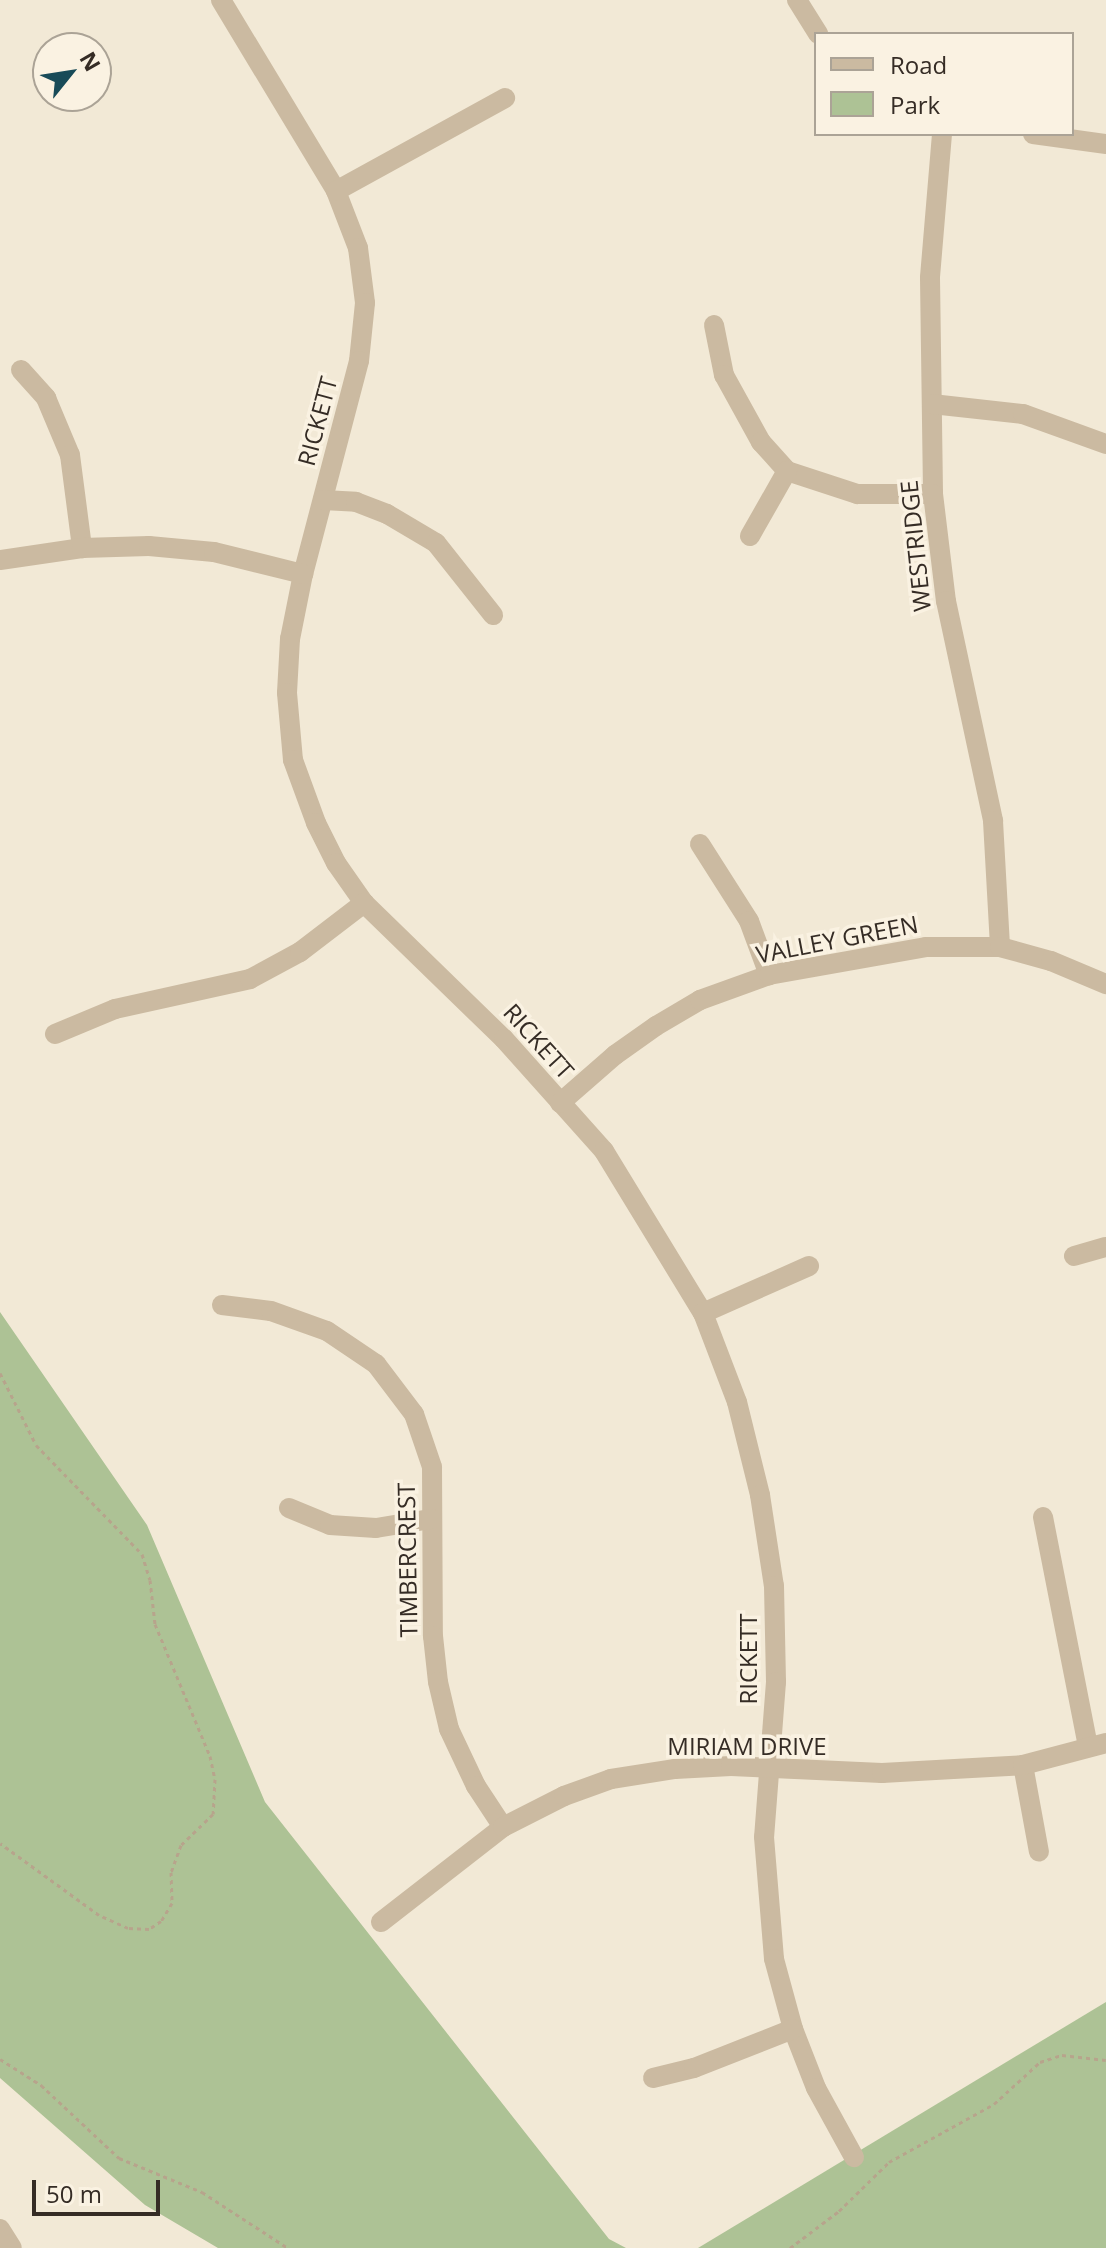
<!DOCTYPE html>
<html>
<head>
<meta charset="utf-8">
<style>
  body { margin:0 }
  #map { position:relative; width:1106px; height:2248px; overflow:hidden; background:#f2e9d6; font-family:"Open Sans",sans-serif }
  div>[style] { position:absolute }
  .green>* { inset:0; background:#adc295 }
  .path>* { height:3px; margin-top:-1.5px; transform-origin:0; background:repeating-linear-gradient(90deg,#b7a48c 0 4px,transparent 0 8px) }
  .minor>* { height:20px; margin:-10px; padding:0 10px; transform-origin:10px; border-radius:10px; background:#cbbaa1 }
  span { translate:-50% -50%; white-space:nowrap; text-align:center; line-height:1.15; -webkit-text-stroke:7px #faf2e2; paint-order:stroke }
  .street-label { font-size:24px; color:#352c25 }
  .legend { position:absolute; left:814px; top:32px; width:260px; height:104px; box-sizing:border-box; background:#faf2e2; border:2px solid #aba396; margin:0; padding:10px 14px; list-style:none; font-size:24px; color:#352c25 }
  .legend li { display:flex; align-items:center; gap:16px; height:40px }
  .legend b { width:40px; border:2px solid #aba396 }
  .north { position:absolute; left:32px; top:32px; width:80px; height:80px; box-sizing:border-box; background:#faf2e2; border:2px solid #aba396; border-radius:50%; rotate:60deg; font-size:22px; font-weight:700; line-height:32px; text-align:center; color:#352c25 }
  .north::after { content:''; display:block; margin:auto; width:28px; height:36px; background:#184b58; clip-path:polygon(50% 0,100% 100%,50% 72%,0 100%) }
  .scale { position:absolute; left:32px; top:2180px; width:128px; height:36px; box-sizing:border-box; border:4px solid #352c25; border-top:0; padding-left:10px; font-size:24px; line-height:28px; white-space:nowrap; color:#352c25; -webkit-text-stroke:6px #faf2e2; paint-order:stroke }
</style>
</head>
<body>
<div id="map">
  <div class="green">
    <div style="clip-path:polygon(0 1312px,147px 1525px,265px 1802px,609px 2239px,626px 2248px,218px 2248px,145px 2205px,0 2078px)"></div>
    <div style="clip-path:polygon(1106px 2002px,1106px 2248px,698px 2248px)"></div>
  </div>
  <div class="path">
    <div style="left:0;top:1373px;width:80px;rotate:63.4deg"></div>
    <div style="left:36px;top:1445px;width:152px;rotate:45.8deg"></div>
    <div style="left:142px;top:1554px;width:27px;rotate:73deg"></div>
    <div style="left:150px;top:1580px;width:44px;rotate:83.5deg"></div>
    <div style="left:155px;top:1624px;width:143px;rotate:67.4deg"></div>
    <div style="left:210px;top:1756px;width:24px;rotate:78deg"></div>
    <div style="left:215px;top:1779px;width:35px;rotate:93deg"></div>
    <div style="left:213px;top:1814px;width:45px;rotate:135.9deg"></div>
    <div style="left:181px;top:1845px;width:29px;rotate:110deg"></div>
    <div style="left:171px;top:1872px;width:31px;rotate:88deg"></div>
    <div style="left:172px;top:1903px;width:21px;rotate:121deg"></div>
    <div style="left:161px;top:1921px;width:14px;rotate:146deg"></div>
    <div style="left:149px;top:1929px;width:21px;rotate:-177deg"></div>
    <div style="left:128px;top:1928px;width:32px;rotate:-156deg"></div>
    <div style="left:99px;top:1915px;width:122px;rotate:-144deg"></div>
    <div style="left:0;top:2059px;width:49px;rotate:32.4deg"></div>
    <div style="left:41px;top:2085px;width:107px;rotate:43.1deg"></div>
    <div style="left:119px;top:2158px;width:90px;rotate:22.3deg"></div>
    <div style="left:202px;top:2192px;width:103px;rotate:33.1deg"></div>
    <div style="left:790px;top:2248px;width:61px;rotate:-37.1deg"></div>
    <div style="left:839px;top:2211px;width:70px;rotate:-44.4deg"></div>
    <div style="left:889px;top:2162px;width:120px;rotate:-28.9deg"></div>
    <div style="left:994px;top:2104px;width:62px;rotate:-42.4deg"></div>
    <div style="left:1040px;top:2062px;width:23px;rotate:-18deg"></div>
    <div style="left:1062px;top:2055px;width:44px;rotate:6.5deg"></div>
  </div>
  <div class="minor">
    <div style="left:221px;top:0;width:223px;rotate:58.9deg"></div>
    <div style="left:336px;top:191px;width:61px;rotate:68.9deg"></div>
    <div style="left:358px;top:248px;width:55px;rotate:82.7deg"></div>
    <div style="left:365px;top:303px;width:58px;rotate:95.9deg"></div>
    <div style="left:359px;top:361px;width:220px;rotate:104.7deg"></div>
    <div style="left:303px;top:574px;width:66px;rotate:101.3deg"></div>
    <div style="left:290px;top:639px;width:54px;rotate:93.2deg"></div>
    <div style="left:287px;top:693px;width:67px;rotate:84.9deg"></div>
    <div style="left:293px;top:760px;width:67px;rotate:69.9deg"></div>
    <div style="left:316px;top:823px;width:45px;rotate:63.4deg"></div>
    <div style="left:336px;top:863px;width:49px;rotate:55deg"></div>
    <div style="left:364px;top:903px;width:195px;rotate:44.2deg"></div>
    <div style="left:504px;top:1039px;width:150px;rotate:48.2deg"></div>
    <div style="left:604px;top:1151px;width:190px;rotate:58.6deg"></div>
    <div style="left:703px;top:1313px;width:95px;rotate:69.1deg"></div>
    <div style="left:737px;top:1402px;width:96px;rotate:76.1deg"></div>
    <div style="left:760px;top:1495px;width:92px;rotate:81.3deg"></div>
    <div style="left:774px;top:1586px;width:96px;rotate:88.8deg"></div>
    <div style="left:776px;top:1682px;width:155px;rotate:94.4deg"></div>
    <div style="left:764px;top:1837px;width:122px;rotate:85.3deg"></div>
    <div style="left:774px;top:1959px;width:73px;rotate:74.8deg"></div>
    <div style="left:793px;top:2029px;width:63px;rotate:68.7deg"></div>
    <div style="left:816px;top:2088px;width:79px;rotate:61.2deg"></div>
    <div style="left:797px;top:0;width:40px;rotate:58deg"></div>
    <div style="left:942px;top:134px;width:144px;rotate:94.8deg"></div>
    <div style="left:930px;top:278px;width:216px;rotate:89.2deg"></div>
    <div style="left:933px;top:494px;width:108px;rotate:83.1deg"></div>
    <div style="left:946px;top:601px;width:225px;rotate:77.9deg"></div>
    <div style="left:993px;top:821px;width:126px;rotate:86.8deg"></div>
    <div style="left:1033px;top:134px;width:74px;rotate:7.8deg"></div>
    <div style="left:336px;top:191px;width:193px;rotate:-28.8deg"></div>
    <div style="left:714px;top:325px;width:51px;rotate:78.7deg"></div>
    <div style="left:724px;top:375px;width:77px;rotate:61.1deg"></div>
    <div style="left:761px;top:442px;width:39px;rotate:48deg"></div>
    <div style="left:787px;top:471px;width:74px;rotate:18.2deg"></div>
    <div style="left:857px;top:494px;width:76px"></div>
    <div style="left:21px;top:370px;width:38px;rotate:48deg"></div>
    <div style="left:46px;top:398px;width:62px;rotate:67.2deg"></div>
    <div style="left:70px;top:455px;width:94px;rotate:82.6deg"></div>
    <div style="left:932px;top:404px;width:92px;rotate:6.3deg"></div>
    <div style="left:1023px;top:414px;width:88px;rotate:19.9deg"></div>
    <div style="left:323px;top:500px;width:33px;rotate:3deg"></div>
    <div style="left:356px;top:502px;width:33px;rotate:21deg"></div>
    <div style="left:387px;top:514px;width:57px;rotate:30.6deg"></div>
    <div style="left:436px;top:543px;width:92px;rotate:51.6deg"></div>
    <div style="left:750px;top:536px;width:75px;rotate:-60.4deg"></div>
    <div style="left:0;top:560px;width:83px;rotate:-8.3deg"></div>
    <div style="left:82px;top:548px;width:67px;rotate:-1.7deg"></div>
    <div style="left:149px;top:546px;width:65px;rotate:5.3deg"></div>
    <div style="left:214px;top:552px;width:92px;rotate:13.9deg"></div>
    <div style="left:700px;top:844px;width:91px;rotate:57.5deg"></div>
    <div style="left:749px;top:921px;width:58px;rotate:69.7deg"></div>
    <div style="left:55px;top:1034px;width:65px;rotate:-22.6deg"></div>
    <div style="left:115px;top:1009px;width:138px;rotate:-12.5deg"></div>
    <div style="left:250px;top:979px;width:57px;rotate:-28.4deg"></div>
    <div style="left:300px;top:952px;width:81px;rotate:-37.4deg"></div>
    <div style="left:560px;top:1103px;width:73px;rotate:-41.1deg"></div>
    <div style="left:615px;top:1055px;width:50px;rotate:-35.3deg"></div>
    <div style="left:656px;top:1026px;width:51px;rotate:-30.6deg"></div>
    <div style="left:700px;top:1000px;width:73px;rotate:-19.9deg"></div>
    <div style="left:769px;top:975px;width:159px;rotate:-10.1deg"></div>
    <div style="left:926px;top:947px;width:74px"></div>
    <div style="left:1000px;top:947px;width:53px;rotate:15.4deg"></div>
    <div style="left:1051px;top:961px;width:60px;rotate:22.7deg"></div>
    <div style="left:1074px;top:1256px;width:33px;rotate:-16deg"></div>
    <div style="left:222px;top:1305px;width:49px;rotate:7deg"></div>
    <div style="left:271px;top:1311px;width:59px;rotate:19.7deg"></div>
    <div style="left:327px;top:1331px;width:59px;rotate:34deg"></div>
    <div style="left:376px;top:1364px;width:63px;rotate:52.8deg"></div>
    <div style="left:414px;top:1414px;width:56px;rotate:71.2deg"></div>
    <div style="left:432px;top:1467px;width:169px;rotate:89.7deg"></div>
    <div style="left:433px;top:1636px;width:46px;rotate:83.8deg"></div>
    <div style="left:438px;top:1682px;width:48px;rotate:76.8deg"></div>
    <div style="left:449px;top:1729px;width:63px;rotate:64.7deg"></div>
    <div style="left:476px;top:1786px;width:49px;rotate:56.6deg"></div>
    <div style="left:703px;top:1313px;width:116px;rotate:-23.9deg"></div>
    <div style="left:289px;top:1508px;width:44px;rotate:22.5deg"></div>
    <div style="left:330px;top:1525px;width:46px;rotate:3.7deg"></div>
    <div style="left:376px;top:1528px;width:56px;rotate:-9.3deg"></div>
    <div style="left:1043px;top:1517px;width:234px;rotate:78.9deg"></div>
    <div style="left:1023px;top:1765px;width:88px;rotate:79.6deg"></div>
    <div style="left:381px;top:1922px;width:155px;rotate:-37.9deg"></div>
    <div style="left:503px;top:1827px;width:68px;rotate:-26.9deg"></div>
    <div style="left:564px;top:1796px;width:50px;rotate:-19.9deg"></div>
    <div style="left:611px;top:1779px;width:65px;rotate:-8.9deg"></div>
    <div style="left:675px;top:1769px;width:56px;rotate:-3.1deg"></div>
    <div style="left:731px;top:1766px;width:151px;rotate:2.7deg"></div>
    <div style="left:882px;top:1773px;width:141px;rotate:-3.2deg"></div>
    <div style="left:1023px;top:1765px;width:86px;rotate:-14.8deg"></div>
    <div style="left:653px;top:2078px;width:42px;rotate:-13.7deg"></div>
    <div style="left:694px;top:2068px;width:106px;rotate:-21.5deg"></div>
    <div style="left:0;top:2229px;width:22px;rotate:58deg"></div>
  </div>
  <div class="street-label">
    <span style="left:317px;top:421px;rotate:-75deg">RICKETT</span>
    <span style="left:915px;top:546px;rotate:-96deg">WESTRIDGE</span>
    <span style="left:837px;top:939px;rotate:-11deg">VALLEY GREEN</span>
    <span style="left:539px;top:1041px;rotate:48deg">RICKETT</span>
    <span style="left:407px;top:1560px;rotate:-91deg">TIMBERCREST</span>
    <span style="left:748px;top:1659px;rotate:-90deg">RICKETT</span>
    <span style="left:747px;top:1746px">MIRIAM DRIVE</span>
  </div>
  <ul class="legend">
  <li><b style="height:10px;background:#cbbaa1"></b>Road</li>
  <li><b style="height:22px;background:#adc295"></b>Park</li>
  </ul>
  <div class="north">N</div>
  <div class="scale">50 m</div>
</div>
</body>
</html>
